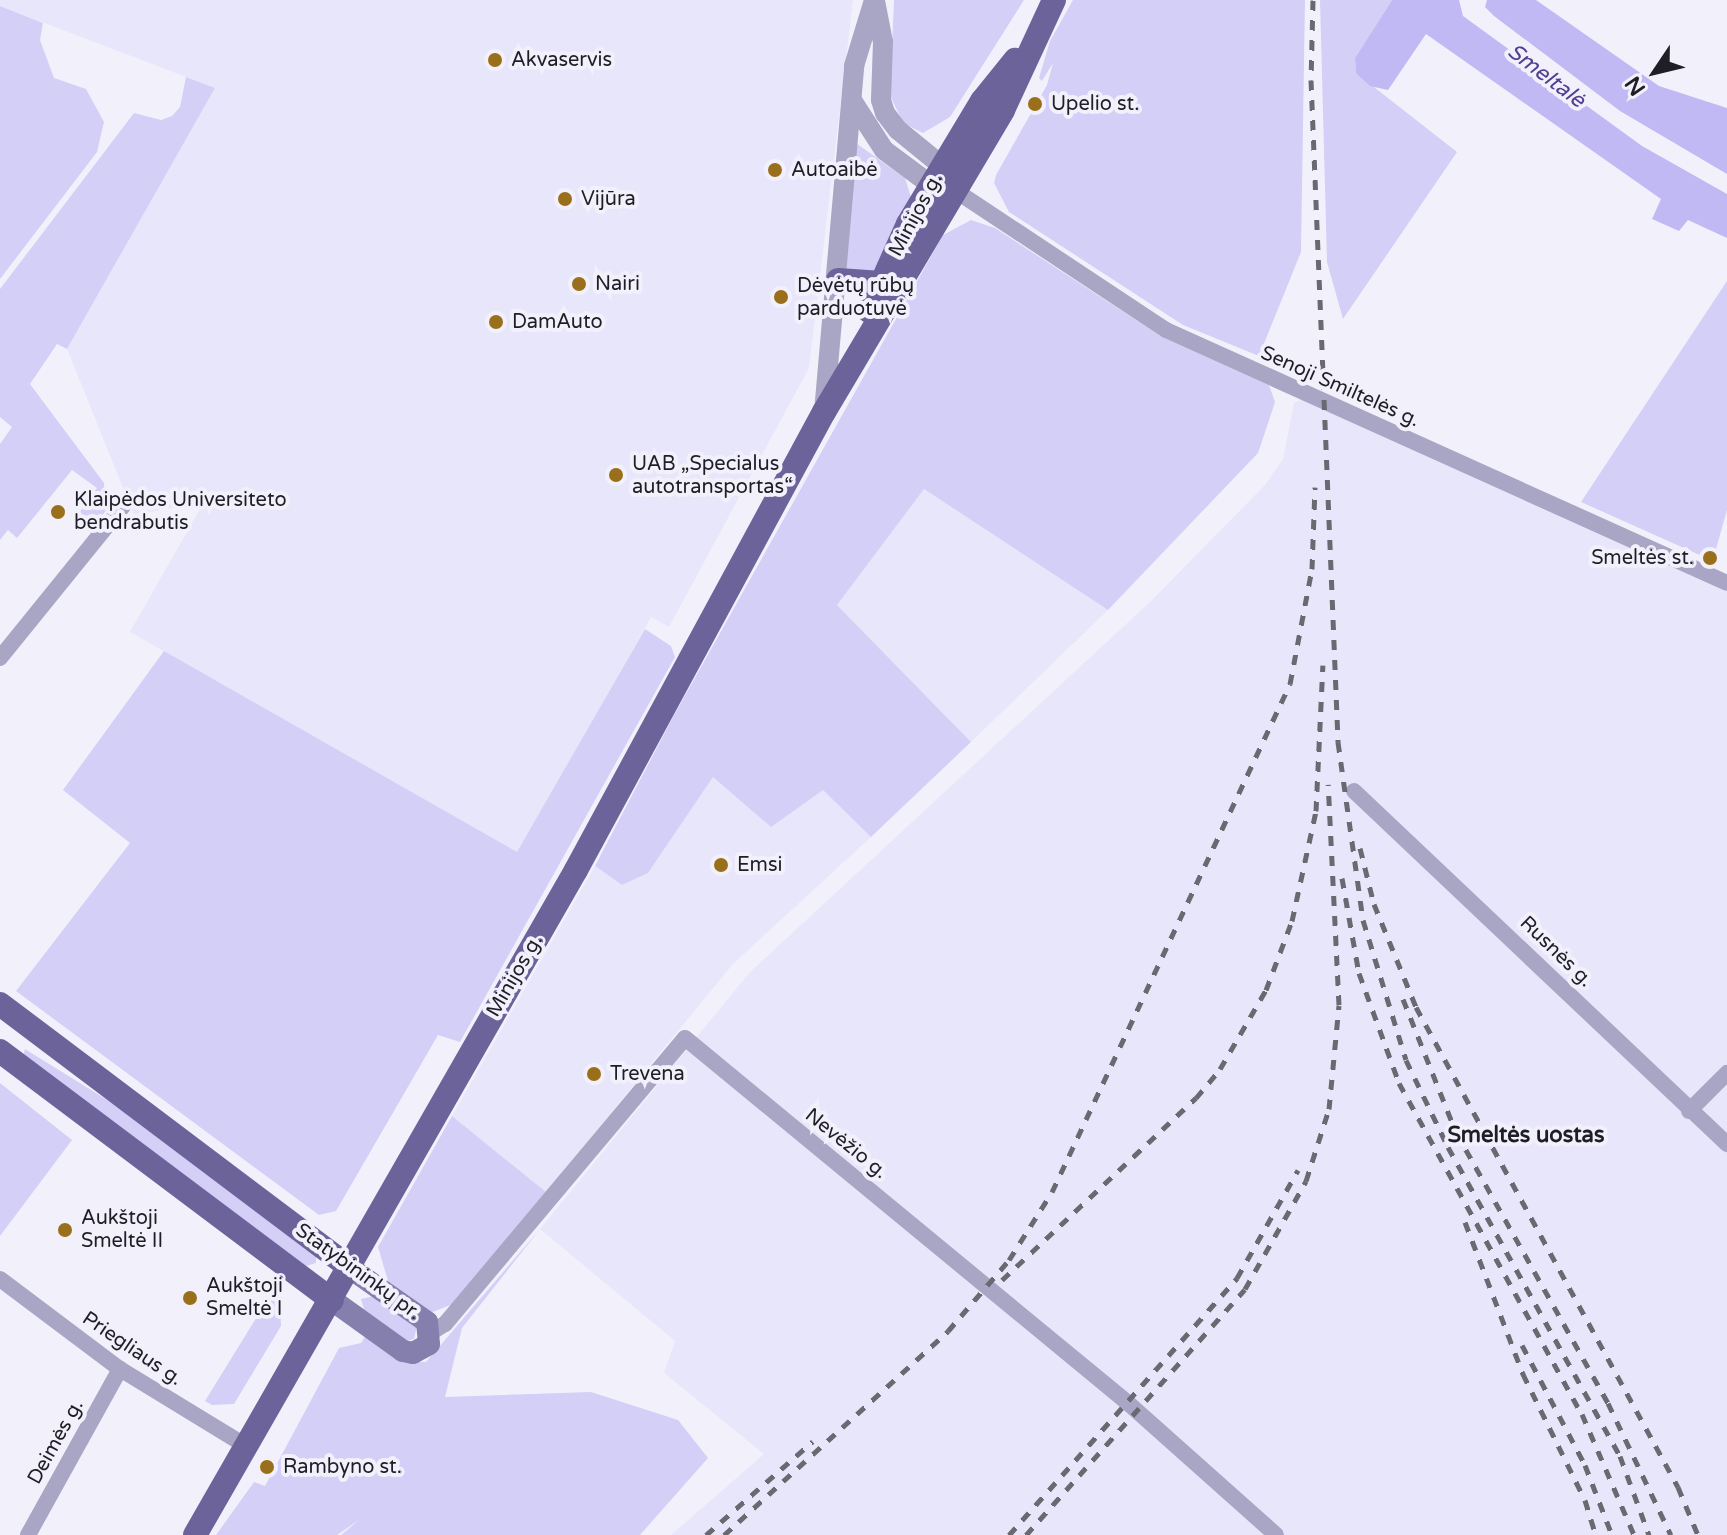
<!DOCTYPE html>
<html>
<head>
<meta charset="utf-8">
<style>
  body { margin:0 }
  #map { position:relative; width:1727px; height:1535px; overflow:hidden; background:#f2f1fb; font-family:"Varela Round",sans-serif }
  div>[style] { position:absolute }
  .built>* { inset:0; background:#e8e6fa }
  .green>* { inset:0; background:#d3cff7 }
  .water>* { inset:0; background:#c1b9f3 }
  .minor>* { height:16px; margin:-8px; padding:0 8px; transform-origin:8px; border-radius:8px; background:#a8a5c5 }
  .tertiary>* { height:20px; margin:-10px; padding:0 10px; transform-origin:10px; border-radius:10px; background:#a8a5c5 }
  .secondary>* { height:22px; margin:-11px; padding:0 11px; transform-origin:11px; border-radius:11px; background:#857fad }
  .primary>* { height:24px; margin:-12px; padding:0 12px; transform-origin:12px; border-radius:12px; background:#6c639b }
  .rail>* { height:5px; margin-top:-2.5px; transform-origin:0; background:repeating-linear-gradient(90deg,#6a6972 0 10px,transparent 0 20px) }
  .dots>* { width:22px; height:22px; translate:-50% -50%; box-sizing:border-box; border:4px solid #f2f1fb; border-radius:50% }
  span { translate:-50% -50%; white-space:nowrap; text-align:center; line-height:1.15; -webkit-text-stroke:8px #f2f1fb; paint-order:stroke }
  .poi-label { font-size:20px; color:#1f1e27 }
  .left { translate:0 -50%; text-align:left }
  .right { translate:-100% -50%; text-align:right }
  .street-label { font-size:20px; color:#1f1e27 }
  .water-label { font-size:22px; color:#523f92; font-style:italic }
  .neighbourhood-label { font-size:22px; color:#1f1e27; font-weight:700 }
  .north { position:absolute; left:1615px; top:32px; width:80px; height:80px; -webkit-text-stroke:6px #f2f1fb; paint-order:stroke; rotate:235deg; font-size:22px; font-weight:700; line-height:32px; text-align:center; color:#1f1e27 }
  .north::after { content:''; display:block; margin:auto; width:28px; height:36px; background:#1f1e27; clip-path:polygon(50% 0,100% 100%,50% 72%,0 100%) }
</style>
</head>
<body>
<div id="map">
  <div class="built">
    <div style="clip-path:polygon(0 0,853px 0,809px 368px,669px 627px,651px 617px,518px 853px,130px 632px,204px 502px,134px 515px,67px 349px,215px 88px,0 6px)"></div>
    <div style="clip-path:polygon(1302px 399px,1727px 589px,1727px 1535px,671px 1535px,764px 1454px,664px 1373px,675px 1341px,540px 1229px,749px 973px,1151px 601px,1265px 485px,1283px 459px,1294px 403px)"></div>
    <div style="clip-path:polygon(924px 489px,1108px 610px,971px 742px,837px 605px)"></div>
    <div style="clip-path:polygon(713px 777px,823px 790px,871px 837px,732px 965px,546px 1192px,452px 1116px,595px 866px,622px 885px,648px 873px)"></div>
  </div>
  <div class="green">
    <div style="clip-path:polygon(894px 0,1024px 0,950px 117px,923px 133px,903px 123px,890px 95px)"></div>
    <div style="clip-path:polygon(1073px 0,1305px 0,1301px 252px,1259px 356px,1183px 325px,1009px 212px,994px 183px,996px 175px,1047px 85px,1053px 63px,1042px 81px,1039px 78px,1050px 41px)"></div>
    <div style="clip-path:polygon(1320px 0,1392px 0,1355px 58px,1356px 73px,1457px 152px,1343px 319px,1327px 262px)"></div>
    <div style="clip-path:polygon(0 6px,43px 23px,40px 40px,54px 78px,86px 89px,104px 122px,97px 152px,0 279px)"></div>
    <div style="clip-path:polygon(186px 77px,215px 88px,67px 349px,57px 344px,30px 384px,104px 483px,106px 510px,92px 534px,74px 520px,97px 488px,72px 470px,17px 538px,8px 530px,0 540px,0 444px,12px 427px,0 417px,0 289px,134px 113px,161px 120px,172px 116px,180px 107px)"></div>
    <div style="clip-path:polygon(853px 141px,905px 178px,912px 200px,874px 270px,866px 276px,844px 277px)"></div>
    <div style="clip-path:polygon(971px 220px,995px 228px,1162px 337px,1269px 385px,1275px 402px,1258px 453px,1108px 610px,924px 489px,837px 605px,971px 742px,871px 837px,823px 790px,771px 827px,713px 777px,648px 873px,622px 885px,595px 866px,673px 717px,943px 235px)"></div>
    <div style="clip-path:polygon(1727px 281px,1727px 510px,1716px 549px,1704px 557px,1581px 502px)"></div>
    <div style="clip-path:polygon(645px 629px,671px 646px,675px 657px,460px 1042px,438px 1035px,336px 1211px,319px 1215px,16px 991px,130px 843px,63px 790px,164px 651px,517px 852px)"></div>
    <div style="clip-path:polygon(25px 1049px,146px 1124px,316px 1256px,316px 1263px,306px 1266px,23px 1056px)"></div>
    <div style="clip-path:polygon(0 1083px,72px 1140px,0 1236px)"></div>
    <div style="clip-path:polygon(452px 1116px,546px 1192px,453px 1304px,430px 1313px,388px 1281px,378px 1247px)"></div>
    <div style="clip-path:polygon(540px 1229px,462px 1328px,445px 1397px,591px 1392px,678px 1420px,708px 1458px,640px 1535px,341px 1535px,359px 1520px,337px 1535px,216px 1535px,254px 1482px,265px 1486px,339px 1348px,361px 1343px,366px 1335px,403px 1362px,426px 1362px)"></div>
    <div style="clip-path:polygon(374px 1296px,417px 1326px,414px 1339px,406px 1341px,365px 1313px,361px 1299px)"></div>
    <div style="clip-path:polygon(269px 1297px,280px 1305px,281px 1326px,234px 1404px,212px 1405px,205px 1401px)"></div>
  </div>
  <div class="water">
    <div style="clip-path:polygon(1392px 0,1459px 0,1463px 16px,1642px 146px,1727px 194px,1727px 238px,1688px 220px,1679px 231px,1652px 219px,1661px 199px,1426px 34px,1388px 90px,1370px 86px,1356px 73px,1355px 58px)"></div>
    <div style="clip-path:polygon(1487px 0,1536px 0,1659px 86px,1727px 108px,1727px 174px,1620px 111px,1494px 16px,1485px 7px)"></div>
  </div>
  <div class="minor">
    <div style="left:956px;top:191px;width:252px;rotate:33.5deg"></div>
    <div style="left:1166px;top:330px;width:615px;rotate:24.27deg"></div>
    <div style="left:0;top:658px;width:197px;rotate:-51deg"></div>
    <div style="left:1354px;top:791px;width:514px;rotate:43.42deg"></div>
    <div style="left:1689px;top:1111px;width:54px;rotate:-45deg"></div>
    <div style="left:0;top:1279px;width:150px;rotate:36.9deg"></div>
    <div style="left:120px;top:1369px;width:148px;rotate:31.4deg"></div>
    <div style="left:432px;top:1332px;width:15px;rotate:-32deg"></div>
    <div style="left:445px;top:1324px;width:373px;rotate:-50deg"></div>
    <div style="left:685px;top:1038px;width:574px;rotate:39.49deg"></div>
    <div style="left:1128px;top:1403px;width:198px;rotate:41.7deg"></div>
    <div style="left:28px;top:1535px;width:190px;rotate:-61deg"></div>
  </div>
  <div class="tertiary">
    <div style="left:875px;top:1px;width:42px;rotate:79deg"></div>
    <div style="left:883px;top:42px;width:58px;rotate:92deg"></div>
    <div style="left:881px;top:100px;width:14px;rotate:73deg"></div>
    <div style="left:885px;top:113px;width:21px;rotate:53deg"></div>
    <div style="left:898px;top:130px;width:57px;rotate:39.3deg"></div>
    <div style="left:942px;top:166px;width:16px;rotate:60deg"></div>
    <div style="left:853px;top:102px;width:57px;rotate:57.1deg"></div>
    <div style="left:884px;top:150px;width:59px;rotate:36.7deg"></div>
    <div style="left:931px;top:185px;width:13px;rotate:13deg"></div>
    <div style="left:824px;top:412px;width:347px;rotate:-85deg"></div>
    <div style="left:854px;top:66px;width:69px;rotate:-73.1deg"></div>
  </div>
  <div class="secondary">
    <div style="left:332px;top:1300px;width:87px;rotate:35.7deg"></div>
    <div style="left:403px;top:1351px;width:10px;rotate:11deg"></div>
    <div style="left:413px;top:1353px;width:18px;rotate:-29deg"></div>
    <div style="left:429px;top:1344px;width:22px;rotate:-95deg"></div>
    <div style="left:427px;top:1322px;width:94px;rotate:-145deg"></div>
  </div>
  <div class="primary">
    <div style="left:838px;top:280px;width:44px;rotate:3.9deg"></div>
    <div style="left:869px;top:311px;width:95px;rotate:-65.9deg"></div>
    <div style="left:908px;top:224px;width:144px;rotate:-59deg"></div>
    <div style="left:982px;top:101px;width:53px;rotate:-51.2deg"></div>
    <div style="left:0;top:1004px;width:438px;rotate:37deg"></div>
    <div style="left:0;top:1051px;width:415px;rotate:36.9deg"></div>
    <div style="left:195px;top:1535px;width:766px;rotate:-60.19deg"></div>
    <div style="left:576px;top:870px;width:521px;rotate:-61.57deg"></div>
    <div style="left:824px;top:412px;width:351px;rotate:-59.3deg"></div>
    <div style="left:1003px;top:110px;width:121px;rotate:-65.1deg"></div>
  </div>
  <div class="rail">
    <div style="left:1313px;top:0;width:80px;rotate:91.4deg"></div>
    <div style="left:1311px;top:80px;width:663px;rotate:87.66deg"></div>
    <div style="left:1338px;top:742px;width:180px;rotate:82deg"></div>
    <div style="left:1363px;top:920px;width:146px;rotate:72.9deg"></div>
    <div style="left:1406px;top:1060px;width:97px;rotate:64.2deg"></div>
    <div style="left:1448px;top:1147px;width:354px;rotate:60.9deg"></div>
    <div style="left:1620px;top:1456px;width:84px;rotate:69.8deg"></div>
    <div style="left:1360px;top:848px;width:58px;rotate:76deg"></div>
    <div style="left:1374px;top:904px;width:111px;rotate:67.8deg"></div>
    <div style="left:1416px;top:1007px;width:547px;rotate:61.37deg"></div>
    <div style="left:1678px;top:1487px;width:52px;rotate:67.4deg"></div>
    <div style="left:1342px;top:878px;width:97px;rotate:79.9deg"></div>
    <div style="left:1359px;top:973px;width:117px;rotate:70deg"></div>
    <div style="left:1399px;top:1083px;width:378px;rotate:61.1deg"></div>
    <div style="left:1582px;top:1414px;width:132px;rotate:66.7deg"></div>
    <div style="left:1403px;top:999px;width:143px;rotate:68.3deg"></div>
    <div style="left:1456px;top:1132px;width:311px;rotate:60.7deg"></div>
    <div style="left:1608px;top:1403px;width:146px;rotate:64.5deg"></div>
    <div style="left:1465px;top:1222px;width:163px;rotate:69.1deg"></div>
    <div style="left:1523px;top:1374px;width:140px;rotate:63.8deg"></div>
    <div style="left:1585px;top:1500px;width:37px;rotate:73deg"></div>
    <div style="left:1002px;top:1280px;width:266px;rotate:-43.2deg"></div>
    <div style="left:1196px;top:1098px;width:38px;rotate:-50deg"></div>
    <div style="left:1220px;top:1069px;width:91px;rotate:-59.8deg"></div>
    <div style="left:1266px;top:990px;width:74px;rotate:-69.4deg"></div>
    <div style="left:1292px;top:921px;width:113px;rotate:-77.7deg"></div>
    <div style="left:1316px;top:811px;width:146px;rotate:-87.3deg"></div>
    <div style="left:1522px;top:1345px;width:136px;rotate:62.3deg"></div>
    <div style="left:1585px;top:1465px;width:75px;rotate:68.9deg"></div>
    <div style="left:706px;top:1535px;width:142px;rotate:-41.3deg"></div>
    <div style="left:724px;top:1535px;width:303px;rotate:-42.3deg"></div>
    <div style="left:948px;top:1331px;width:94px;rotate:-49.3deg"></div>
    <div style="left:1009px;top:1260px;width:80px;rotate:-57.7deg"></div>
    <div style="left:1052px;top:1192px;width:561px;rotate:-64.9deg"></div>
    <div style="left:1290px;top:684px;width:117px;rotate:-79.2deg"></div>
    <div style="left:1312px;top:569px;width:82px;rotate:-87.9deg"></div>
    <div style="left:1009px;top:1535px;width:344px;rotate:-48.4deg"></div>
    <div style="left:1237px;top:1278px;width:124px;rotate:-60.5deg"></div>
    <div style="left:1026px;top:1535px;width:329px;rotate:-48.3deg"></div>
    <div style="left:1245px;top:1289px;width:124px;rotate:-60.5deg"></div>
    <div style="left:1306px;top:1181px;width:76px;rotate:-72.3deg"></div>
    <div style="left:1329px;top:1109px;width:104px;rotate:-84.5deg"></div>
    <div style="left:1339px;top:1005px;width:221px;rotate:-92.8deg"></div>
  </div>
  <div class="dots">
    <div style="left:495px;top:60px;background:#996f1c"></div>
    <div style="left:1035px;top:104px;background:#996f1c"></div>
    <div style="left:775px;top:170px;background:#996f1c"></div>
    <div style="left:565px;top:199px;background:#996f1c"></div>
    <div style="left:579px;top:284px;background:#996f1c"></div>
    <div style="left:781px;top:297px;background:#996f1c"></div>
    <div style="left:496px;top:322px;background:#996f1c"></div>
    <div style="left:616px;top:475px;background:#996f1c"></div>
    <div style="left:58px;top:512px;background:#996f1c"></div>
    <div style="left:1710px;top:558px;background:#996f1c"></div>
    <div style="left:721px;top:865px;background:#996f1c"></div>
    <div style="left:594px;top:1074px;background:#996f1c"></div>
    <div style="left:65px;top:1230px;background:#996f1c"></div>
    <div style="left:190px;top:1298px;background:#996f1c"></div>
    <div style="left:267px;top:1467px;background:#996f1c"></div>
  </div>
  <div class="poi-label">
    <span class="left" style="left:511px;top:60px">Akvaservis</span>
    <span class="left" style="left:1051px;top:104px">Upelio st.</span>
    <span class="left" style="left:791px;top:170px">Autoaibė</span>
    <span class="left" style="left:581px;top:199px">Vijūra</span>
    <span class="left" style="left:595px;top:284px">Nairi</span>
    <span class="left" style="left:797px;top:298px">Dėvėtų rūbų<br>parduotuvė</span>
    <span class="left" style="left:512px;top:322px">DamAuto</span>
    <span class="left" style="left:632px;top:476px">UAB „Specialus<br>autotransportas“</span>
    <span class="left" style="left:74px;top:512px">Klaipėdos Universiteto<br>bendrabutis</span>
    <span class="right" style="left:1694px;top:558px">Smeltės st.</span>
    <span class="left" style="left:737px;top:865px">Emsi</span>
    <span class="left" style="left:610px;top:1074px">Trevena</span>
    <span class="left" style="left:81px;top:1230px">Aukštoji<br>Smeltė II</span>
    <span class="left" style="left:206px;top:1298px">Aukštoji<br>Smeltė I</span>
    <span class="left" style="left:283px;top:1467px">Rambyno st.</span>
  </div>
  <div class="street-label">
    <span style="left:916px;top:215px;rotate:-62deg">Minijos g.</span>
    <span style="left:1340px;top:387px;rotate:24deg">Senoji Smiltelės g.</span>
    <span style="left:1556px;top:952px;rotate:44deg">Rusnės g.</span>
    <span style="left:515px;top:976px;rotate:-60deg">Minijos g.</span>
    <span style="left:846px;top:1144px;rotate:39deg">Nevėžio g.</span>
    <span style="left:358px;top:1272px;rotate:36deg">Statybininkų pr.</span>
    <span style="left:132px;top:1349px;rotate:34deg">Priegliaus g.</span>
    <span style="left:56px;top:1442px;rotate:-61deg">Deimės g.</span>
  </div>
  <div class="water-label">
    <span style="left:1546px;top:76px;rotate:37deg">Smeltalė</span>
  </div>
  <div class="neighbourhood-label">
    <span style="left:1526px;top:1136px">Smeltės uostas</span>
  </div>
  <div class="north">N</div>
</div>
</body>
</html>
